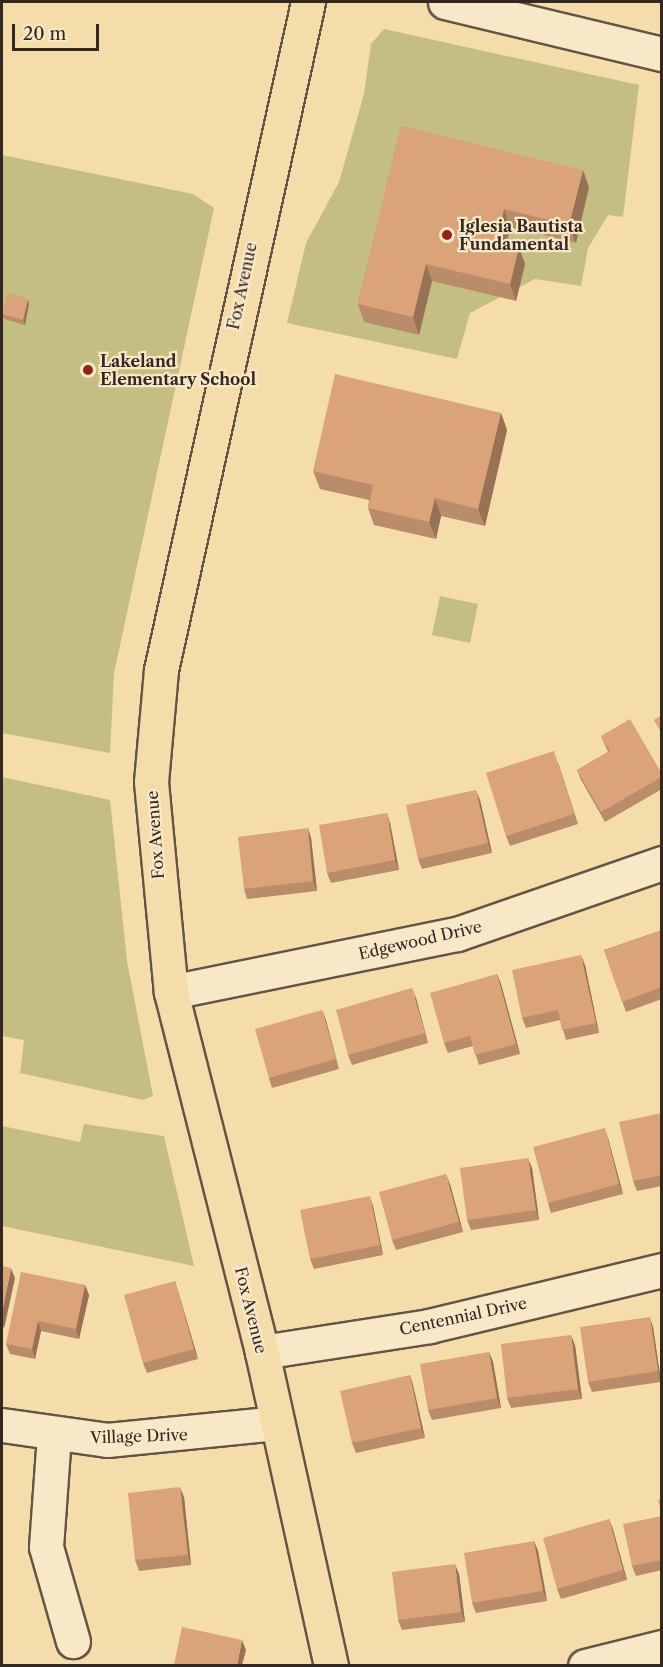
<!DOCTYPE html>
<html>
<head>
<meta charset="utf-8">
<style>
  body { margin:0 }
  #map { position:relative; width:663px; height:1667px; overflow:hidden; background:#f5dcab; font-family:"Libre Caslon Text",serif }
  div>[style] { position:absolute }
  .green>* { inset:0; background:#c4be83 }
  .roads { filter:drop-shadow(2px 0 #645444) drop-shadow(-2px 0 #645444) drop-shadow(0 2px #645444) drop-shadow(0 -2px #645444) }
  .minor>* { height:33px; margin:-16.5px; padding:0 16.5px; transform-origin:16.5px; border-radius:16.5px; background:#f8e8c8 }
  .major>* { height:33px; margin:-16.5px; padding:0 16.5px; transform-origin:16.5px; border-radius:16.5px; background:#f5dcab }
  .wall>* { inset:0; background:#bb8c69 }
  .shaded-wall>* { inset:0; background:#997255 }
  .building>* { inset:0; background:#daa37a }
  .dots>* { width:16px; height:16px; translate:-50% -50%; box-sizing:border-box; border:3px solid #f8e8c8; border-radius:50% }
  span { translate:-50% -50%; white-space:nowrap; text-align:center; line-height:1.15; -webkit-text-stroke:4.5px #f8e8c8; paint-order:stroke }
  .poi-label { font-size:16px; color:#332721; font-weight:700 }
  .left { translate:0 -50%; text-align:left }
  .street-label { font-size:16px; color:#332721 }
  .frame { position:absolute; inset:0; border:3px solid #332721; pointer-events:none }
  .scale { position:absolute; left:12px; top:24px; width:87px; height:27px; box-sizing:border-box; border:3px solid #332721; border-top:0; padding-left:8px; font-size:18px; line-height:21px; white-space:nowrap; color:#332721; -webkit-text-stroke:4px #f8e8c8; paint-order:stroke }
</style>
</head>
<body>
<div id="map">
  <div class="green">
    <div style="clip-path:polygon(384px 29px,639px 85px,623px 217px,608px 215px,588px 248px,581px 286px,535px 279px,470px 313px,457px 359px,287px 323px,306px 243px,339px 182px,364px 94px,371px 44px)"></div>
    <div style="clip-path:polygon(2px 155px,193px 194px,214px 208px,114px 673px,110px 753px,2px 733px)"></div>
    <div style="clip-path:polygon(440px 596px,478px 604px,470px 643px,432px 635px)"></div>
    <div style="clip-path:polygon(2px 777px,110px 800px,127px 961px,153px 1096px,143px 1100px,20px 1073px,24px 1040px,2px 1036px)"></div>
    <div style="clip-path:polygon(84px 1124px,164px 1136px,194px 1266px,2px 1226px,2px 1126px,80px 1142px)"></div>
  </div>
  <div class="roads">
    <div class="minor">
      <div style="left:445px;top:2px;width:223px;rotate:13.5deg"></div>
      <div style="left:171px;top:992px;width:292px;rotate:-11.5deg"></div>
      <div style="left:457px;top:934px;width:217px;rotate:-19.1deg"></div>
      <div style="left:262px;top:1352px;width:169px;rotate:-8.8deg"></div>
      <div style="left:429px;top:1326px;width:240px;rotate:-13.5deg"></div>
      <div style="left:2px;top:1425px;width:106px;rotate:8.1deg"></div>
      <div style="left:107px;top:1440px;width:170px;rotate:-5.7deg"></div>
      <div style="left:54px;top:1435px;width:112px;rotate:94.1deg"></div>
      <div style="left:46px;top:1547px;width:98px;rotate:74deg"></div>
      <div style="left:585px;top:1666px;width:79px;rotate:-13.9deg"></div>
    </div>
    <div class="major">
      <div style="left:308px;top:2px;width:684px;rotate:102.41deg"></div>
      <div style="left:161px;top:670px;width:112px;rotate:95.1deg"></div>
      <div style="left:151px;top:782px;width:211px;rotate:84.6deg"></div>
      <div style="left:171px;top:992px;width:371px;rotate:75.8deg"></div>
      <div style="left:262px;top:1352px;width:321px;rotate:77.6deg"></div>
    </div>
  </div>
  <div class="wall">
    <div style="clip-path:polygon(401px 126px,589px 187px,576px 243px,510px 227px,507px 244px,525px 264px,516px 301px,432px 281px,419px 335px,364px 322px,358px 304px)"></div>
    <div style="clip-path:polygon(29px 304px,25px 325px,4px 319px,2px 314px)"></div>
    <div style="clip-path:polygon(501px 413px,507px 430px,485px 526px,441px 516px,436px 539px,374px 525px,368px 508px,369px 500px,320px 489px,313px 471px)"></div>
    <div style="clip-path:polygon(601px 736px,662px 774px,662px 789px,605px 822px,581px 780px,577px 770px,608px 752px)"></div>
    <div style="clip-path:polygon(558px 762px,578px 824px,510px 846px,506px 836px)"></div>
    <div style="clip-path:polygon(480px 800px,492px 853px,422px 869px,418px 859px)"></div>
    <div style="clip-path:polygon(390px 823px,399px 870px,331px 883px,327px 873px)"></div>
    <div style="clip-path:polygon(308px 828px,311px 838px,317px 891px,247px 899px,244px 889px)"></div>
    <div style="clip-path:polygon(662px 930px,662px 999px,626px 1012px,604px 950px)"></div>
    <div style="clip-path:polygon(585px 965px,599px 1033px,566px 1040px,560px 1020px,526px 1028px,522px 1018px)"></div>
    <div style="clip-path:polygon(497px 974px,501px 984px,520px 1054px,479px 1065px,473px 1046px,448px 1053px,444px 1043px)"></div>
    <div style="clip-path:polygon(416px 998px,428px 1043px,352px 1065px,348px 1055px)"></div>
    <div style="clip-path:polygon(322px 1010px,339px 1069px,272px 1088px,269px 1078px)"></div>
    <div style="clip-path:polygon(662px 1113px,662px 1186px,637px 1191px,633px 1181px)"></div>
    <div style="clip-path:polygon(608px 1138px,623px 1194px,551px 1213px,548px 1203px)"></div>
    <div style="clip-path:polygon(532px 1168px,539px 1220px,471px 1230px,467px 1220px)"></div>
    <div style="clip-path:polygon(450px 1184px,463px 1232px,396px 1250px,392px 1240px)"></div>
    <div style="clip-path:polygon(373px 1206px,383px 1255px,314px 1269px,310px 1259px)"></div>
    <div style="clip-path:polygon(175px 1281px,198px 1359px,147px 1373px,143px 1363px)"></div>
    <div style="clip-path:polygon(85px 1285px,89px 1295px,79px 1339px,41px 1331px,35px 1359px,10px 1354px,6px 1344px)"></div>
    <div style="clip-path:polygon(653px 1327px,661px 1382px,592px 1392px,588px 1382px)"></div>
    <div style="clip-path:polygon(575px 1345px,582px 1399px,511px 1408px,507px 1398px)"></div>
    <div style="clip-path:polygon(489px 1352px,493px 1362px,501px 1408px,432px 1420px,428px 1410px)"></div>
    <div style="clip-path:polygon(410px 1375px,413px 1385px,425px 1438px,356px 1453px,352px 1443px)"></div>
    <div style="clip-path:polygon(184px 1497px,191px 1565px,139px 1571px,135px 1560px)"></div>
    <div style="clip-path:polygon(662px 1516px,662px 1570px,636px 1576px,632px 1566px)"></div>
    <div style="clip-path:polygon(609px 1519px,627px 1580px,561px 1599px,557px 1589px)"></div>
    <div style="clip-path:polygon(534px 1541px,538px 1551px,547px 1601px,476px 1613px,472px 1603px)"></div>
    <div style="clip-path:polygon(459px 1574px,465px 1622px,402px 1630px,398px 1620px)"></div>
  </div>
  <div class="shaded-wall">
    <div style="clip-path:polygon(583px 170px,589px 187px,576px 243px,569px 225px)"></div>
    <div style="clip-path:polygon(504px 209px,510px 227px,503px 259px,497px 242px)"></div>
    <div style="clip-path:polygon(519px 247px,525px 264px,516px 301px,510px 284px)"></div>
    <div style="clip-path:polygon(426px 264px,432px 281px,419px 335px,413px 317px)"></div>
    <div style="clip-path:polygon(28px 299px,29px 304px,25px 325px,23px 320px)"></div>
    <div style="clip-path:polygon(501px 413px,507px 430px,485px 526px,478px 509px)"></div>
    <div style="clip-path:polygon(435px 498px,441px 516px,436px 539px,429px 522px)"></div>
    <div style="clip-path:polygon(476px 790px,480px 800px,492px 853px,488px 843px)"></div>
    <div style="clip-path:polygon(387px 813px,390px 823px,399px 870px,395px 860px)"></div>
    <div style="clip-path:polygon(308px 828px,311px 838px,317px 891px,313px 881px)"></div>
    <div style="clip-path:polygon(581px 955px,585px 965px,599px 1033px,596px 1023px)"></div>
    <div style="clip-path:polygon(497px 974px,501px 984px,520px 1054px,516px 1044px)"></div>
    <div style="clip-path:polygon(412px 988px,416px 998px,428px 1043px,425px 1033px)"></div>
    <div style="clip-path:polygon(322px 1010px,326px 1020px,339px 1069px,336px 1059px)"></div>
    <div style="clip-path:polygon(605px 1128px,608px 1138px,623px 1194px,619px 1184px)"></div>
    <div style="clip-path:polygon(528px 1158px,532px 1168px,539px 1220px,536px 1210px)"></div>
    <div style="clip-path:polygon(446px 1174px,450px 1184px,463px 1232px,459px 1222px)"></div>
    <div style="clip-path:polygon(370px 1196px,373px 1206px,383px 1255px,380px 1245px)"></div>
    <div style="clip-path:polygon(11px 1268px,15px 1278px,4px 1329px,2px 1322px,2px 1313px)"></div>
    <div style="clip-path:polygon(175px 1281px,178px 1291px,198px 1359px,194px 1349px)"></div>
    <div style="clip-path:polygon(85px 1285px,89px 1295px,79px 1339px,76px 1329px)"></div>
    <div style="clip-path:polygon(650px 1317px,653px 1327px,661px 1382px,658px 1371px)"></div>
    <div style="clip-path:polygon(38px 1321px,41px 1331px,35px 1359px,32px 1349px)"></div>
    <div style="clip-path:polygon(571px 1335px,575px 1345px,582px 1399px,578px 1389px)"></div>
    <div style="clip-path:polygon(489px 1352px,493px 1362px,501px 1408px,497px 1398px)"></div>
    <div style="clip-path:polygon(410px 1375px,413px 1385px,425px 1438px,421px 1428px)"></div>
    <div style="clip-path:polygon(180px 1487px,184px 1497px,191px 1565px,188px 1555px)"></div>
    <div style="clip-path:polygon(609px 1519px,613px 1529px,627px 1580px,623px 1570px)"></div>
    <div style="clip-path:polygon(534px 1541px,538px 1551px,547px 1601px,543px 1591px)"></div>
    <div style="clip-path:polygon(455px 1564px,459px 1574px,465px 1622px,461px 1612px)"></div>
    <div style="clip-path:polygon(242px 1640px,246px 1650px,242px 1665px,237px 1665px)"></div>
  </div>
  <div class="building">
    <div style="clip-path:polygon(401px 126px,583px 170px,569px 225px,504px 209px,497px 242px,519px 247px,510px 284px,426px 264px,413px 317px,358px 304px)"></div>
    <div style="clip-path:polygon(8px 293px,28px 299px,23px 320px,2px 314px)"></div>
    <div style="clip-path:polygon(335px 374px,501px 413px,478px 509px,435px 498px,429px 522px,368px 508px,373px 485px,313px 471px)"></div>
    <div style="clip-path:polygon(662px 715px,662px 734px,654px 720px)"></div>
    <div style="clip-path:polygon(630px 719px,662px 774px,662px 777px,601px 812px,577px 770px,610px 751px,601px 736px)"></div>
    <div style="clip-path:polygon(554px 751px,574px 814px,506px 836px,486px 773px)"></div>
    <div style="clip-path:polygon(476px 790px,488px 843px,418px 859px,406px 805px)"></div>
    <div style="clip-path:polygon(387px 813px,395px 860px,327px 873px,319px 825px)"></div>
    <div style="clip-path:polygon(308px 828px,313px 881px,244px 889px,238px 837px)"></div>
    <div style="clip-path:polygon(662px 930px,662px 987px,622px 1002px,604px 950px)"></div>
    <div style="clip-path:polygon(581px 955px,596px 1023px,562px 1030px,558px 1010px,522px 1018px,512px 970px)"></div>
    <div style="clip-path:polygon(497px 974px,516px 1044px,475px 1055px,470px 1036px,444px 1043px,430px 993px)"></div>
    <div style="clip-path:polygon(412px 988px,425px 1033px,348px 1055px,336px 1010px)"></div>
    <div style="clip-path:polygon(322px 1010px,336px 1059px,269px 1078px,255px 1029px)"></div>
    <div style="clip-path:polygon(662px 1113px,662px 1175px,633px 1181px,619px 1122px)"></div>
    <div style="clip-path:polygon(605px 1128px,619px 1184px,548px 1203px,533px 1147px)"></div>
    <div style="clip-path:polygon(528px 1158px,536px 1210px,467px 1220px,460px 1168px)"></div>
    <div style="clip-path:polygon(446px 1174px,459px 1222px,392px 1240px,379px 1192px)"></div>
    <div style="clip-path:polygon(370px 1196px,380px 1245px,310px 1259px,300px 1210px)"></div>
    <div style="clip-path:polygon(2px 1266px,11px 1268px,2px 1313px)"></div>
    <div style="clip-path:polygon(21px 1272px,85px 1285px,76px 1329px,38px 1321px,32px 1349px,6px 1344px)"></div>
    <div style="clip-path:polygon(175px 1281px,194px 1349px,143px 1363px,124px 1295px)"></div>
    <div style="clip-path:polygon(650px 1317px,658px 1371px,588px 1382px,580px 1327px)"></div>
    <div style="clip-path:polygon(571px 1335px,578px 1389px,507px 1398px,501px 1344px)"></div>
    <div style="clip-path:polygon(489px 1352px,497px 1398px,428px 1410px,420px 1364px)"></div>
    <div style="clip-path:polygon(410px 1375px,421px 1428px,352px 1443px,340px 1391px)"></div>
    <div style="clip-path:polygon(180px 1487px,188px 1555px,135px 1560px,128px 1493px)"></div>
    <div style="clip-path:polygon(662px 1499px,662px 1514px,658px 1500px)"></div>
    <div style="clip-path:polygon(662px 1516px,662px 1560px,632px 1566px,623px 1524px)"></div>
    <div style="clip-path:polygon(609px 1519px,623px 1570px,557px 1589px,543px 1538px)"></div>
    <div style="clip-path:polygon(534px 1541px,543px 1591px,472px 1603px,464px 1553px)"></div>
    <div style="clip-path:polygon(455px 1564px,461px 1612px,398px 1620px,392px 1572px)"></div>
    <div style="clip-path:polygon(182px 1627px,242px 1640px,237px 1665px,174px 1665px)"></div>
  </div>
  <div class="dots">
    <div style="left:447px;top:235px;background:#8f2418"></div>
    <div style="left:88px;top:370px;background:#8f2418"></div>
  </div>
  <div class="poi-label">
    <span class="left" style="left:459px;top:235px">Iglesia Bautista<br>Fundamental</span>
    <span class="left" style="left:100px;top:370px">Lakeland<br>Elementary School</span>
  </div>
  <div class="street-label">
    <span style="left:242px;top:286px;rotate:-78deg">Fox Avenue</span>
    <span style="left:155px;top:835px;rotate:-94deg">Fox Avenue</span>
    <span style="left:420px;top:940px;rotate:-13deg">Edgewood Drive</span>
    <span style="left:251px;top:1310px;rotate:76deg">Fox Avenue</span>
    <span style="left:463px;top:1316px;rotate:-12deg">Centennial Drive</span>
    <span style="left:139px;top:1436px;rotate:-2deg">Village Drive</span>
  </div>
  <div class="frame"></div>
  <div class="scale">20 m</div>
</div>
</body>
</html>
